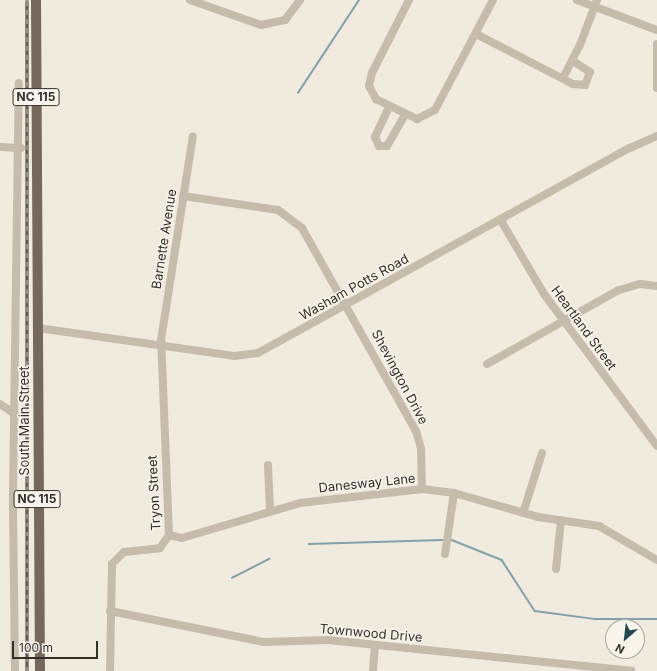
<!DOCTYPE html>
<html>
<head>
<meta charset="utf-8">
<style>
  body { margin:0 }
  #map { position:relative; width:657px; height:671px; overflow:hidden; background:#f0eadf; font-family:Inter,sans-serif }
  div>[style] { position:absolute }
  .stream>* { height:1.5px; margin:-0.75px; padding:0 0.75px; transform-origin:0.75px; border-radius:0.75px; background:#81a2a9 }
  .minor>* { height:8px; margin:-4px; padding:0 4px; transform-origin:4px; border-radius:4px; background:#c6bcac }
  .major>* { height:10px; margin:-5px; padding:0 5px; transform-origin:5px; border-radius:5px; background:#75695d }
  .rail>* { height:3px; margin-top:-1.5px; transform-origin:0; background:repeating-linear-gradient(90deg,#f8f4eb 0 4.5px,#352f2a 0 9px); box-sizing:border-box; border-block:1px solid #352f2a }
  span { translate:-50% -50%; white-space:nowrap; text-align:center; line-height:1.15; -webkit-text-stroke:3px #f8f4eb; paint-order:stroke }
  .shield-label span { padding:1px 3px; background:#f8f4eb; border:1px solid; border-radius:3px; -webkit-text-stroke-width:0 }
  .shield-label { font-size:12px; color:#352f2a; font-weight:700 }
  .street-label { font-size:13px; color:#352f2a }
  .north { position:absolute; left:605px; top:619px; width:40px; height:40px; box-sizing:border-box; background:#f8f4eb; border:1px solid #aaa59e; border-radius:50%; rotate:208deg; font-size:11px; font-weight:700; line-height:16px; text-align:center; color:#352f2a }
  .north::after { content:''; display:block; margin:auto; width:14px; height:18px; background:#244852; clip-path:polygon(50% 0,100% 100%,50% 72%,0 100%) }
  .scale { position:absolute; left:12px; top:641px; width:86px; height:18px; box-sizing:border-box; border:2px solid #352f2a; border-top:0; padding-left:5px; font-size:12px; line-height:14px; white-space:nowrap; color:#352f2a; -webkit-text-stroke:3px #f8f4eb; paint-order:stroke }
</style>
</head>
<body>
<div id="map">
  <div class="stream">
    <div style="left:298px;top:93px;width:111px;rotate:-56.7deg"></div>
    <div style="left:452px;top:540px;width:54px;rotate:21.8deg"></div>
    <div style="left:502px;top:560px;width:61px;rotate:57.1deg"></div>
    <div style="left:535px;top:611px;width:61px;rotate:7.6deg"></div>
    <div style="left:595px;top:619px;width:62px"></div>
    <div style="left:309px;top:544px;width:133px;rotate:-1.7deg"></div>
    <div style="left:232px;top:578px;width:42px;rotate:-27.2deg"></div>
  </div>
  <div class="minor">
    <div style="left:190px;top:0;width:75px;rotate:19.4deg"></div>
    <div style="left:261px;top:25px;width:25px;rotate:-12deg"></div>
    <div style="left:285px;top:20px;width:25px;rotate:-53deg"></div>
    <div style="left:409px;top:0;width:82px;rotate:116.9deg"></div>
    <div style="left:372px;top:73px;width:13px;rotate:103deg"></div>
    <div style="left:369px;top:86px;width:15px;rotate:62deg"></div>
    <div style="left:376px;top:99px;width:46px;rotate:26deg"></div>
    <div style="left:417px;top:119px;width:20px;rotate:-27deg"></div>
    <div style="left:435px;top:110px;width:124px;rotate:-62.2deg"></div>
    <div style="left:577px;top:0;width:85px;rotate:20.6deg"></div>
    <div style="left:476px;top:34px;width:109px;rotate:27.3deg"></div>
    <div style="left:573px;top:84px;width:12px;rotate:5deg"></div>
    <div style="left:585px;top:85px;width:14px;rotate:-69deg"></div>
    <div style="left:590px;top:72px;width:20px;rotate:-147deg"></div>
    <div style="left:657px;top:44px;width:44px;rotate:90deg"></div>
    <div style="left:563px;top:78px;width:37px;rotate:-63deg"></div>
    <div style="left:580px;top:45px;width:48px;rotate:-69.3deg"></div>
    <div style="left:389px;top:107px;width:33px;rotate:115deg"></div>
    <div style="left:375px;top:137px;width:10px;rotate:66deg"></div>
    <div style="left:379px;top:146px;width:8px"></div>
    <div style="left:387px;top:146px;width:36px;rotate:-60deg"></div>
    <div style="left:0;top:147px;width:21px;rotate:3deg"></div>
    <div style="left:183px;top:196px;width:96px;rotate:8.4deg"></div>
    <div style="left:278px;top:210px;width:30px;rotate:37deg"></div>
    <div style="left:302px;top:228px;width:233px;rotate:60.7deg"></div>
    <div style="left:416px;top:431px;width:19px;rotate:74deg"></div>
    <div style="left:421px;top:449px;width:40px;rotate:88.6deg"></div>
    <div style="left:500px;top:219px;width:87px;rotate:59.6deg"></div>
    <div style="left:544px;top:294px;width:189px;rotate:53.4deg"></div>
    <div style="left:38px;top:328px;width:198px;rotate:8.1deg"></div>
    <div style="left:234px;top:356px;width:24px;rotate:-7deg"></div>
    <div style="left:258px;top:353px;width:425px;rotate:-28.9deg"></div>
    <div style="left:630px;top:148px;width:30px;rotate:-24deg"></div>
    <div style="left:487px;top:364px;width:151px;rotate:-29.3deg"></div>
    <div style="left:619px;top:290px;width:22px;rotate:-16deg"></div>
    <div style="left:640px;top:284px;width:17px;rotate:7deg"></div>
    <div style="left:0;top:404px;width:18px;rotate:34deg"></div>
    <div style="left:268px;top:465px;width:44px;rotate:87.4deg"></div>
    <div style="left:523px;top:513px;width:63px;rotate:-72.4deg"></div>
    <div style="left:169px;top:535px;width:13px;rotate:13deg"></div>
    <div style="left:182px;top:538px;width:123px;rotate:-16.5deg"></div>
    <div style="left:300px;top:503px;width:123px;rotate:-6.5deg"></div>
    <div style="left:422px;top:489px;width:32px;rotate:7deg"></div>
    <div style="left:454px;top:493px;width:87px;rotate:15.9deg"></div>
    <div style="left:538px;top:517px;width:62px;rotate:8.4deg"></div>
    <div style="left:599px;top:526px;width:67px;rotate:30.4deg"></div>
    <div style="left:445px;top:554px;width:62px;rotate:-81.6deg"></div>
    <div style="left:556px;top:569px;width:49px;rotate:-84.2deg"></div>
    <div style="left:110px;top:611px;width:157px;rotate:11.4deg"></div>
    <div style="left:264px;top:642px;width:64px;rotate:-1.8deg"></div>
    <div style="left:328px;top:640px;width:305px;rotate:5.8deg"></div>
    <div style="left:15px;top:671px;width:176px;rotate:-90.7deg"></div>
    <div style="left:13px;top:495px;width:412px;rotate:-89.2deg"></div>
    <div style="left:110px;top:671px;width:107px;rotate:-88.9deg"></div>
    <div style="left:112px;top:564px;width:17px;rotate:-45deg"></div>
    <div style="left:124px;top:552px;width:36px;rotate:-6deg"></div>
    <div style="left:160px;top:548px;width:16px;rotate:-55deg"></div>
    <div style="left:169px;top:535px;width:195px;rotate:-92.3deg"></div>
    <div style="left:161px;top:340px;width:206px;rotate:-81.1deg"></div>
    <div style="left:373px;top:671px;width:26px;rotate:-86deg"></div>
  </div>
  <div class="major">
    <div style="left:36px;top:0;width:671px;rotate:89.66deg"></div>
  </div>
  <div class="rail">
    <div style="left:27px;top:671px;width:671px;rotate:-90deg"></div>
  </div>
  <div class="shield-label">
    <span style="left:36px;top:97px">NC 115</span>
    <span style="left:37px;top:499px">NC 115</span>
  </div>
  <div class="street-label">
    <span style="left:164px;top:239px;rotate:-81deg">Barnette Avenue</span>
    <span style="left:354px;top:287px;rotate:-29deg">Washam Potts Road</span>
    <span style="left:584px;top:328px;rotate:54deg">Heartland Street</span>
    <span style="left:400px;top:377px;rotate:62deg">Shevington Drive</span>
    <span style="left:24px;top:421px;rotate:-90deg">South Main Street</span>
    <span style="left:367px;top:483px;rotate:-6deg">Danesway Lane</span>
    <span style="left:154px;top:493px;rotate:-93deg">Tryon Street</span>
    <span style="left:371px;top:633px;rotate:5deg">Townwood Drive</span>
  </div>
  <div class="north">N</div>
  <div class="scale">100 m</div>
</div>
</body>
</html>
